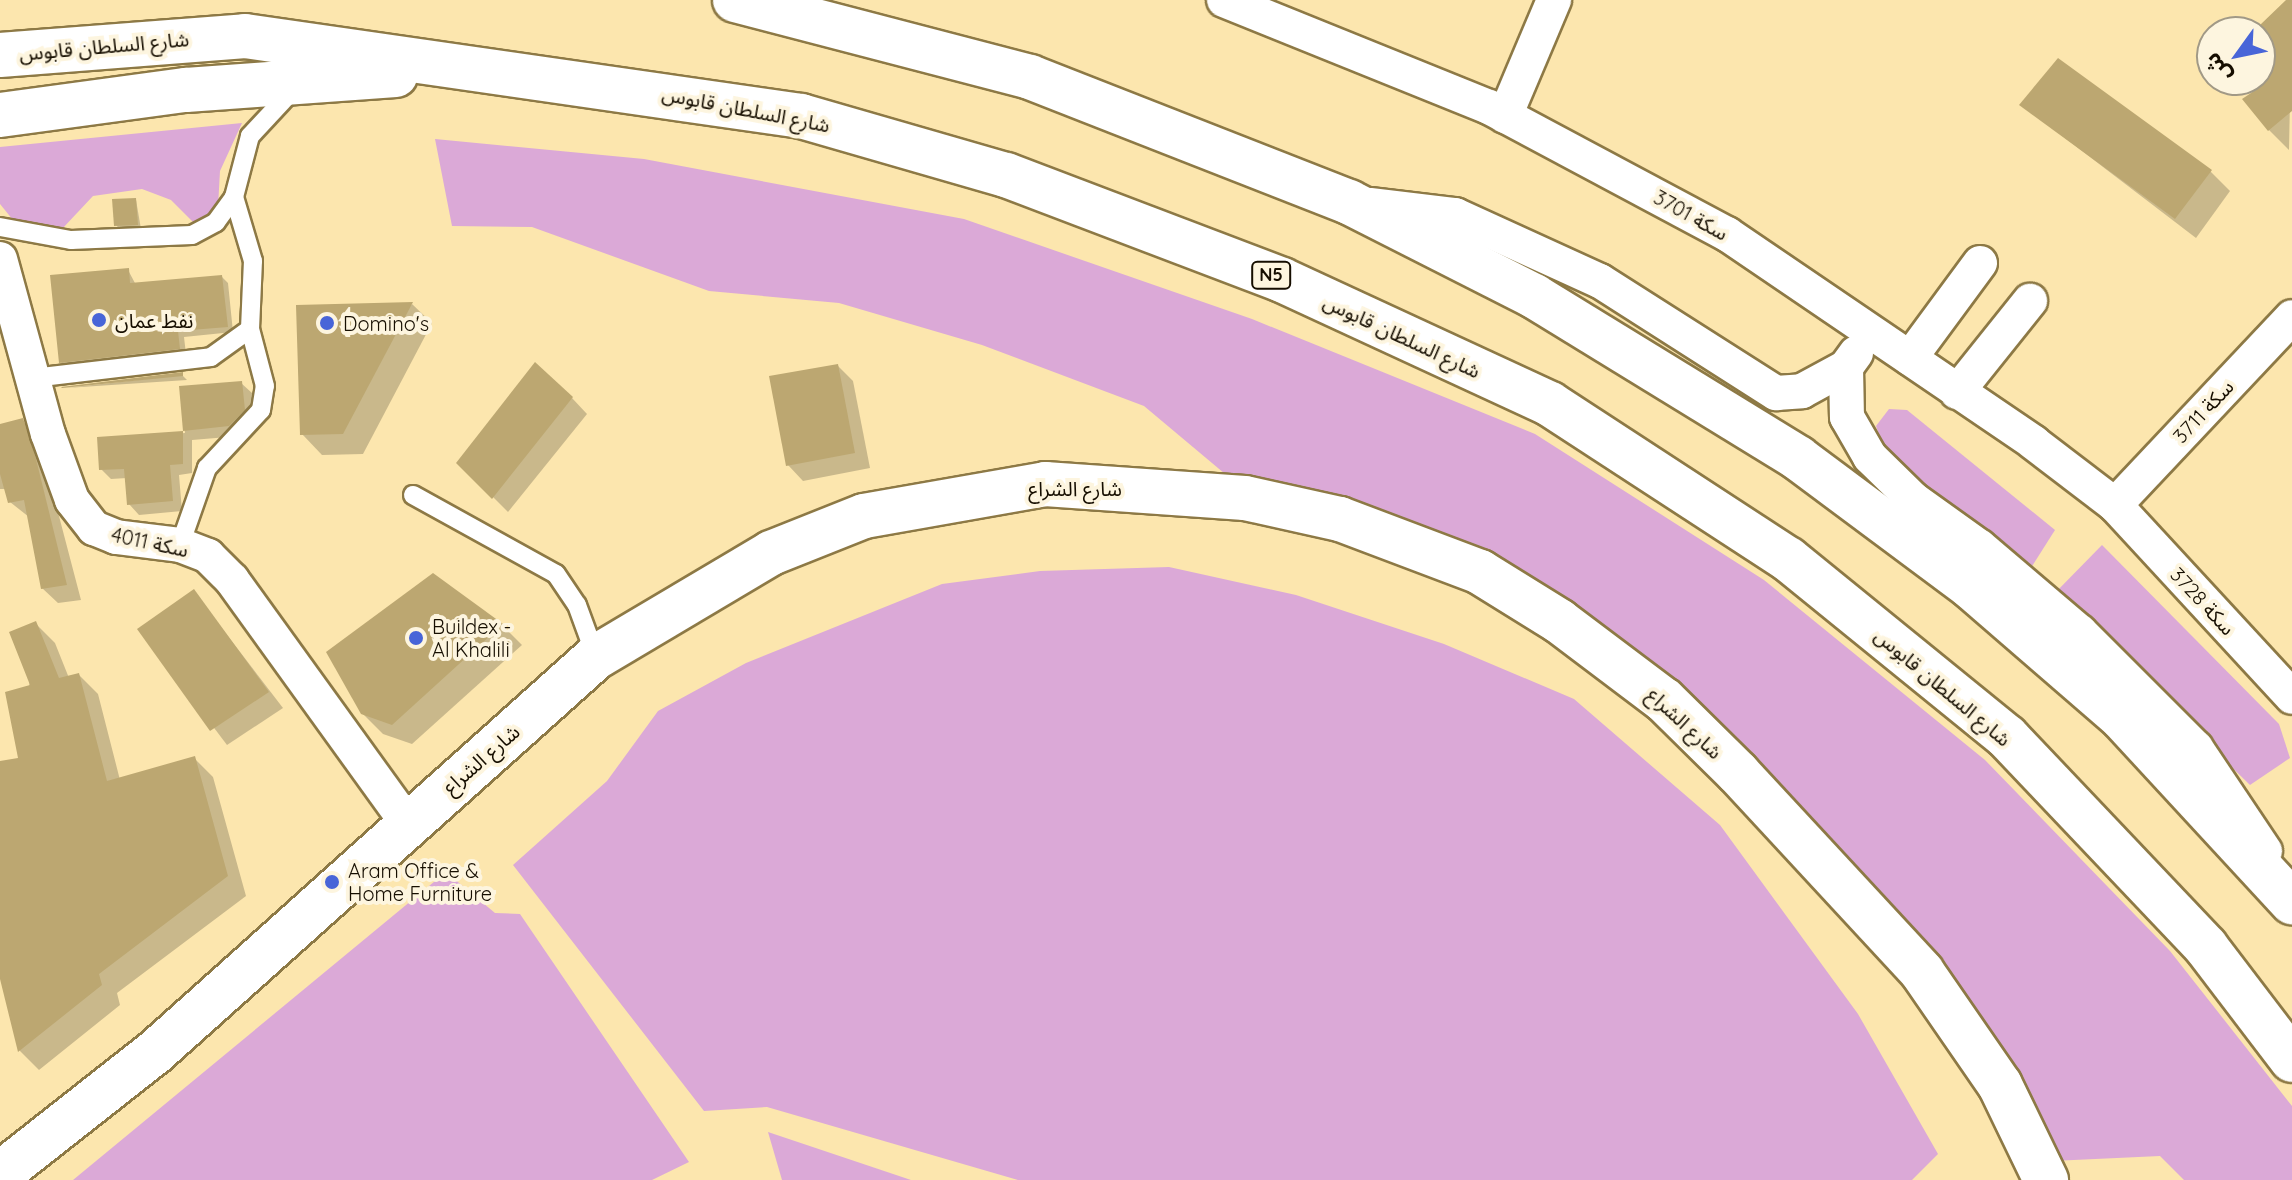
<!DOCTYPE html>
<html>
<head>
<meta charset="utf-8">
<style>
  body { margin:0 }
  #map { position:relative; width:2292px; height:1180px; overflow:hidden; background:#fce6ae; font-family:Quicksand,"Noto Sans Arabic",sans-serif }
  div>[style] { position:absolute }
  .green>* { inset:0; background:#dba9d7 }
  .shadow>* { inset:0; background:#0003 }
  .building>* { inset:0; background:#bca771 }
  .roads { filter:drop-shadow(2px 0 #8d7945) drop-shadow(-2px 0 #8d7945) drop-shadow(0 2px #8d7945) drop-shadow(0 -2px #8d7945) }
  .service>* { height:18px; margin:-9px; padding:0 9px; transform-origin:9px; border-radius:9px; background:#fff }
  .minor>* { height:34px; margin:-17px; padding:0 17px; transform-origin:17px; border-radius:17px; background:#fff }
  .tertiary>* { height:44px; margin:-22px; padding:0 22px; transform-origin:22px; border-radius:22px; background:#fff }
  .trunk>* { height:44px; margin:-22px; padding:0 22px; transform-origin:22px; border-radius:22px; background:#fff }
  .dots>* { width:22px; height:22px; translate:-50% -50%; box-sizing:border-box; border:4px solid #fdf5df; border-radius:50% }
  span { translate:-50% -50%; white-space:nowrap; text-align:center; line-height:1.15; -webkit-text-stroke:8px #fdf5df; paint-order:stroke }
  .shield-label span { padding:2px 6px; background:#fdf5df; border:2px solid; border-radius:6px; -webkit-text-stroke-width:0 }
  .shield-label { font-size:18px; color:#160e00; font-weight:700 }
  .street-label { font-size:20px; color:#160e00 }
  .poi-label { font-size:20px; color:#160e00 }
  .left { translate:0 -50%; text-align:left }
  .north { position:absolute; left:2196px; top:16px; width:80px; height:80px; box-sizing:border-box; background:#fdf5df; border:2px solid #a19986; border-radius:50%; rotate:237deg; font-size:22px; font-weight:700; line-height:32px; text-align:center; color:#160e00 }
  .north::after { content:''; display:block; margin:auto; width:28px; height:36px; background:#4865d8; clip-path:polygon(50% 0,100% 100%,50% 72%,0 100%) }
</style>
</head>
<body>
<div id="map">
  <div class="green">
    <div style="clip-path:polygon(242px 123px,220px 171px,218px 207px,196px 225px,171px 200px,142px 189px,93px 196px,62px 229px,13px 220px,0 204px,0 147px)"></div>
    <div style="clip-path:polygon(435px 139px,644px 159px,964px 219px,1252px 319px,1535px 434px,1764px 580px,1985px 760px,2170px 951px,2292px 1106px,2292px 1180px,2184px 1180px,2160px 1156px,2052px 1161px,2010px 1079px,1565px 613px,1243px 489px,1144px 406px,982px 345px,839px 303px,709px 291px,532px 227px,452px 226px)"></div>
    <div style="clip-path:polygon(1889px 409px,1907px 410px,2055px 530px,2027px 574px,1886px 456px,1876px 426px)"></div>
    <div style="clip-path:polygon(2102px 545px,2279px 724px,2290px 758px,2250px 785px,2054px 594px)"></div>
    <div style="clip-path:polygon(1169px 567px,1296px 595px,1444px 644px,1574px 699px,1720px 825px,1858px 1014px,1938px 1154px,1912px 1180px,1018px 1180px,767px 1107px,704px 1111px,513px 865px,607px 781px,658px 711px,746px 663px,942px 584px,1040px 571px)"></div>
    <div style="clip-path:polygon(446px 872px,495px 913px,520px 914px,689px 1162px,652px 1180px,73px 1180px)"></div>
    <div style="clip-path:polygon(768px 1132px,911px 1180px,782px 1180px)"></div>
  </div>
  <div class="shadow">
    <div style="clip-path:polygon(2289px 0,2292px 0,2289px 150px,2269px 130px,2263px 88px,2254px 80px,2260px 80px,2256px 32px)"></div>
    <div style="clip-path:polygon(2022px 105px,2210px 171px,2230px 191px,2196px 238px)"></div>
    <div style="clip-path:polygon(136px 200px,141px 229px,120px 230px,116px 225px)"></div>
    <div style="clip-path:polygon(128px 270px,136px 285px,222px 277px,228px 283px,233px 332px,184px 337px,186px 354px,67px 368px,61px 362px)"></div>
    <div style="clip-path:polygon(412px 304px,432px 323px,363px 454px,322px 455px,302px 434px)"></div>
    <div style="clip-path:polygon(838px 366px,853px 381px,870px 468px,803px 481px,788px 465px)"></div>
    <div style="clip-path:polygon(182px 375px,187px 380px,66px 388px)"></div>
    <div style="clip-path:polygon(241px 383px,252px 393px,254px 420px,240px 436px,192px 440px,192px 473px,179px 475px,182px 511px,139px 515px,129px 504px,127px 478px,111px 479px,101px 469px,99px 439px,185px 433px,181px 388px)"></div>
    <div style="clip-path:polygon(572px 398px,587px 414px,508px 512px,459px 463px)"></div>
    <div style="clip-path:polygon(22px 420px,38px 436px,81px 600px,58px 603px,42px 588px,29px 517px,10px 502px,6px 489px,0 489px,0 426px)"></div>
    <div style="clip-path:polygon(194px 592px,283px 708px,227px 745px,140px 630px)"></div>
    <div style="clip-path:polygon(36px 624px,55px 643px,69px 678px,79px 675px,98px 694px,120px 780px,194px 758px,213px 777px,246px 896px,117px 993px,120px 1005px,39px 1070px,20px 1051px,0 971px,0 763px,21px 760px)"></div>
    <div style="clip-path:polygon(502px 625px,522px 645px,412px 744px,383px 734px,362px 713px)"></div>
  </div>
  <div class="building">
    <div style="clip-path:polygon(2286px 0,2292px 0,2292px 111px,2268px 131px,2242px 99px,2260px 87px,2260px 25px)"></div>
    <div style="clip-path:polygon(2058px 58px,2212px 170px,2175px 219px,2019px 105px)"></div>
    <div style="clip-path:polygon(136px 198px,138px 225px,114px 226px,112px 199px)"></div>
    <div style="clip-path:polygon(129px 268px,130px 283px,222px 275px,228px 327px,178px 331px,180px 349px,59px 363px,50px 275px)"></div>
    <div style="clip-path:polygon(413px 302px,343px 434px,300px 435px,296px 305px)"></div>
    <div style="clip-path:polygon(535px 362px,573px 397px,492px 499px,456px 463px)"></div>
    <div style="clip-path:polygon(838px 364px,855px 453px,786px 466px,769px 376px)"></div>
    <div style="clip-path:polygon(183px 372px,183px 376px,62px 388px,61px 387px)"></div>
    <div style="clip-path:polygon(242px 381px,245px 410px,229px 426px,183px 431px,179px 386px)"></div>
    <div style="clip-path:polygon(23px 418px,36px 459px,67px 585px,41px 589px,24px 500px,8px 503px,0 474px,0 424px)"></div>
    <div style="clip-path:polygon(183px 431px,183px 464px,170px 465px,173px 501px,127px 505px,124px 469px,99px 470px,97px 437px)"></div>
    <div style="clip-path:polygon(433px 573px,503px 624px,392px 725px,361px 714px,326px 652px)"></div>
    <div style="clip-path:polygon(194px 589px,269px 692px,210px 731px,137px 629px)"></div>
    <div style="clip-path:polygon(36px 621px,59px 678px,79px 673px,107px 781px,195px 756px,228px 876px,99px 974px,102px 985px,18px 1052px,0 979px,0 761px,18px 758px,5px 692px,30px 685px,9px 632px)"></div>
  </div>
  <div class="roads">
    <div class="service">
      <div style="left:0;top:227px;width:72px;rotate:10.4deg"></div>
      <div style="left:71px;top:240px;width:121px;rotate:-2.4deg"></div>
      <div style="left:192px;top:235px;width:27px;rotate:-28deg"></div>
      <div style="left:216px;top:222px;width:31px;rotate:-54deg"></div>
      <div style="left:234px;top:197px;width:63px;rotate:-75.3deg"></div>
      <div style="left:250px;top:136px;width:62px;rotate:-47deg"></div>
      <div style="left:33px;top:378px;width:179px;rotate:-6.7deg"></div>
      <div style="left:211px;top:357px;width:48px;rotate:-35.7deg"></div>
      <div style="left:250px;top:329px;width:68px;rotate:-87.5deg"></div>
      <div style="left:253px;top:261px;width:67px;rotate:-106.5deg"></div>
      <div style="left:413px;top:495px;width:163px;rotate:28.9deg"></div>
      <div style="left:556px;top:574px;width:37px;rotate:56deg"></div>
      <div style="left:577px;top:605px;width:55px;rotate:69.9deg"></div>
      <div style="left:180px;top:545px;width:82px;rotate:-70.7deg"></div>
      <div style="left:207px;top:468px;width:79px;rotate:-47deg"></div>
      <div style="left:261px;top:410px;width:24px;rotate:-81deg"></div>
      <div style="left:265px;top:386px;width:59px;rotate:-104.7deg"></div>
    </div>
    <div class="minor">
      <div style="left:1224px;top:0;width:286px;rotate:22deg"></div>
      <div style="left:1489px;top:107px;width:270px;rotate:28.1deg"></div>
      <div style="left:1727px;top:234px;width:371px;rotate:34.2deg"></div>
      <div style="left:2034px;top:443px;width:102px;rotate:37.4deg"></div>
      <div style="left:2115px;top:505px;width:261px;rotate:47.3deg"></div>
      <div style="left:1505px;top:116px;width:126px;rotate:-67.1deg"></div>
      <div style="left:1370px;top:205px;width:86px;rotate:6.7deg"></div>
      <div style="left:1455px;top:215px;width:159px;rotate:24.5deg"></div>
      <div style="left:1600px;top:281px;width:209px;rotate:32.5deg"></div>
      <div style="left:1776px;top:393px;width:26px;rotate:-4deg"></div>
      <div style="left:1802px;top:391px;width:50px;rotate:-28.6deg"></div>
      <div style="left:1846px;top:367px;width:17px;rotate:-54deg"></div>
      <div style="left:0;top:259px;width:181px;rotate:74.7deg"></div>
      <div style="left:48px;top:434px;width:70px;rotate:70deg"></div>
      <div style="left:72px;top:500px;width:36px;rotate:52deg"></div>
      <div style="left:94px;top:528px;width:24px;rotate:22deg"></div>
      <div style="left:116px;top:537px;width:64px;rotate:7.1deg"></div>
      <div style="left:180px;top:545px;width:30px;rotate:21deg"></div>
      <div style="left:208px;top:556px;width:34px;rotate:45deg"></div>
      <div style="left:232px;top:580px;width:299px;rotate:54.2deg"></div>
      <div style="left:1910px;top:358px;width:118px;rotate:-53.6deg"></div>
      <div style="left:1846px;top:367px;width:50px;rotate:88.9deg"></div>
      <div style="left:1847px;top:417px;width:46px;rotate:60.1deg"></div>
      <div style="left:1870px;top:457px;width:60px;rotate:44.3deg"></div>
      <div style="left:1913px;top:499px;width:82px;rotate:35.6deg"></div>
      <div style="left:1980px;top:547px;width:131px;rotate:40.4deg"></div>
      <div style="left:2080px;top:632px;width:164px;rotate:45deg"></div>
      <div style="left:2196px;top:748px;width:124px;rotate:56.2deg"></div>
      <div style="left:1957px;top:392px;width:117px;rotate:-51.3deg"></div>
      <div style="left:2115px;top:505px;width:258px;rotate:-46.7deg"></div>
    </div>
    <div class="tertiary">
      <div style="left:0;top:1174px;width:196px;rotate:-38.2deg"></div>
      <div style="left:154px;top:1053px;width:593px;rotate:-41.86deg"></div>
      <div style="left:596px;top:657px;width:204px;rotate:-30.7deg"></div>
      <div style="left:771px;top:553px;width:100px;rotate:-21.7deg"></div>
      <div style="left:864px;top:516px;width:184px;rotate:-10deg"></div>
      <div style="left:1045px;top:484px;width:200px;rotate:4deg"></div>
      <div style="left:1245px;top:498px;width:97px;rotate:12.5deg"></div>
      <div style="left:1340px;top:519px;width:150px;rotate:20.7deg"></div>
      <div style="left:1480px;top:572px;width:93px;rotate:31.8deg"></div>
      <div style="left:1559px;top:621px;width:131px;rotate:37deg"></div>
      <div style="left:1664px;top:700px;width:104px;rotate:44.6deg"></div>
      <div style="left:1738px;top:773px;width:271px;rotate:47.2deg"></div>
      <div style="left:1922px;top:972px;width:137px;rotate:55.4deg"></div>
      <div style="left:2000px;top:1085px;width:106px;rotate:64.2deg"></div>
    </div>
    <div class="trunk">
      <div style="left:735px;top:0;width:305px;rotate:14.6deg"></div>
      <div style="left:1030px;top:77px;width:343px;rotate:21.4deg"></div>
      <div style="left:1349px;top:202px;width:208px;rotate:26.9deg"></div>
      <div style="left:1534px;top:296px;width:310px;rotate:31.5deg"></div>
      <div style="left:1798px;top:458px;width:216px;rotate:36.7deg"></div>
      <div style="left:1971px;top:587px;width:200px;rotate:40.9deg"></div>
      <div style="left:2122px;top:718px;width:251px;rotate:47.3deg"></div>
      <div style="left:0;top:55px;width:246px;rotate:-4.4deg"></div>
      <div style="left:245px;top:36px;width:562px;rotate:8.19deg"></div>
      <div style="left:801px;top:116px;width:213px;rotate:16.1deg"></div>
      <div style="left:1006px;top:175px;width:295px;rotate:20.8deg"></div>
      <div style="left:1282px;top:280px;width:295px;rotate:24.8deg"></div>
      <div style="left:1550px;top:404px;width:284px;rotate:33.1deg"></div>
      <div style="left:1788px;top:559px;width:282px;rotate:39.1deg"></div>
      <div style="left:2007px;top:737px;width:289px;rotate:46.5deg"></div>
      <div style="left:2206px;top:947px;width:142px;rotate:52.7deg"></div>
      <div style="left:0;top:115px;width:188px;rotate:-7.7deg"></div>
      <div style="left:186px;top:90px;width:210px;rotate:-4.1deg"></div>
    </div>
  </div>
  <div class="dots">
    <div style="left:99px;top:320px;background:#4865d8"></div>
    <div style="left:327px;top:323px;background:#4865d8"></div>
    <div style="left:416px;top:638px;background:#4865d8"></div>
    <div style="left:332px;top:882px;background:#4865d8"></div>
  </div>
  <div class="shield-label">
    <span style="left:1271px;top:275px">N5</span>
  </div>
  <div class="street-label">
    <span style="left:104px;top:46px;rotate:-5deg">شارع السلطان قابوس</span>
    <span style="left:746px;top:109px;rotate:11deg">شارع السلطان قابوس</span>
    <span style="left:1691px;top:215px;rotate:29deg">سكة 3701</span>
    <span style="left:1402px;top:336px;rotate:25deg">شارع السلطان قابوس</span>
    <span style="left:2203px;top:411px;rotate:-47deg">سكة 3711</span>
    <span style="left:1075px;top:488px">شارع الشراع</span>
    <span style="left:150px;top:542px;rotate:12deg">سكة 4011</span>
    <span style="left:2203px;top:601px;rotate:47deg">سكة 3728</span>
    <span style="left:1943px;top:687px;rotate:40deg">شارع السلطان قابوس</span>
    <span style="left:1685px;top:723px;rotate:43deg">شارع الشراع</span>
    <span style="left:481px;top:759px;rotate:-41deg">شارع الشراع</span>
  </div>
  <div class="poi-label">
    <span class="left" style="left:115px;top:320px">نفط عمان</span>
    <span class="left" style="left:343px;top:323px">Domino's</span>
    <span class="left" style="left:432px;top:638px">Buildex -<br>Al Khalili</span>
    <span class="left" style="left:348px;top:882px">Aram Office &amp;<br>Home Furniture</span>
  </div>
  <div class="north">ش</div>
</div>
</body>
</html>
